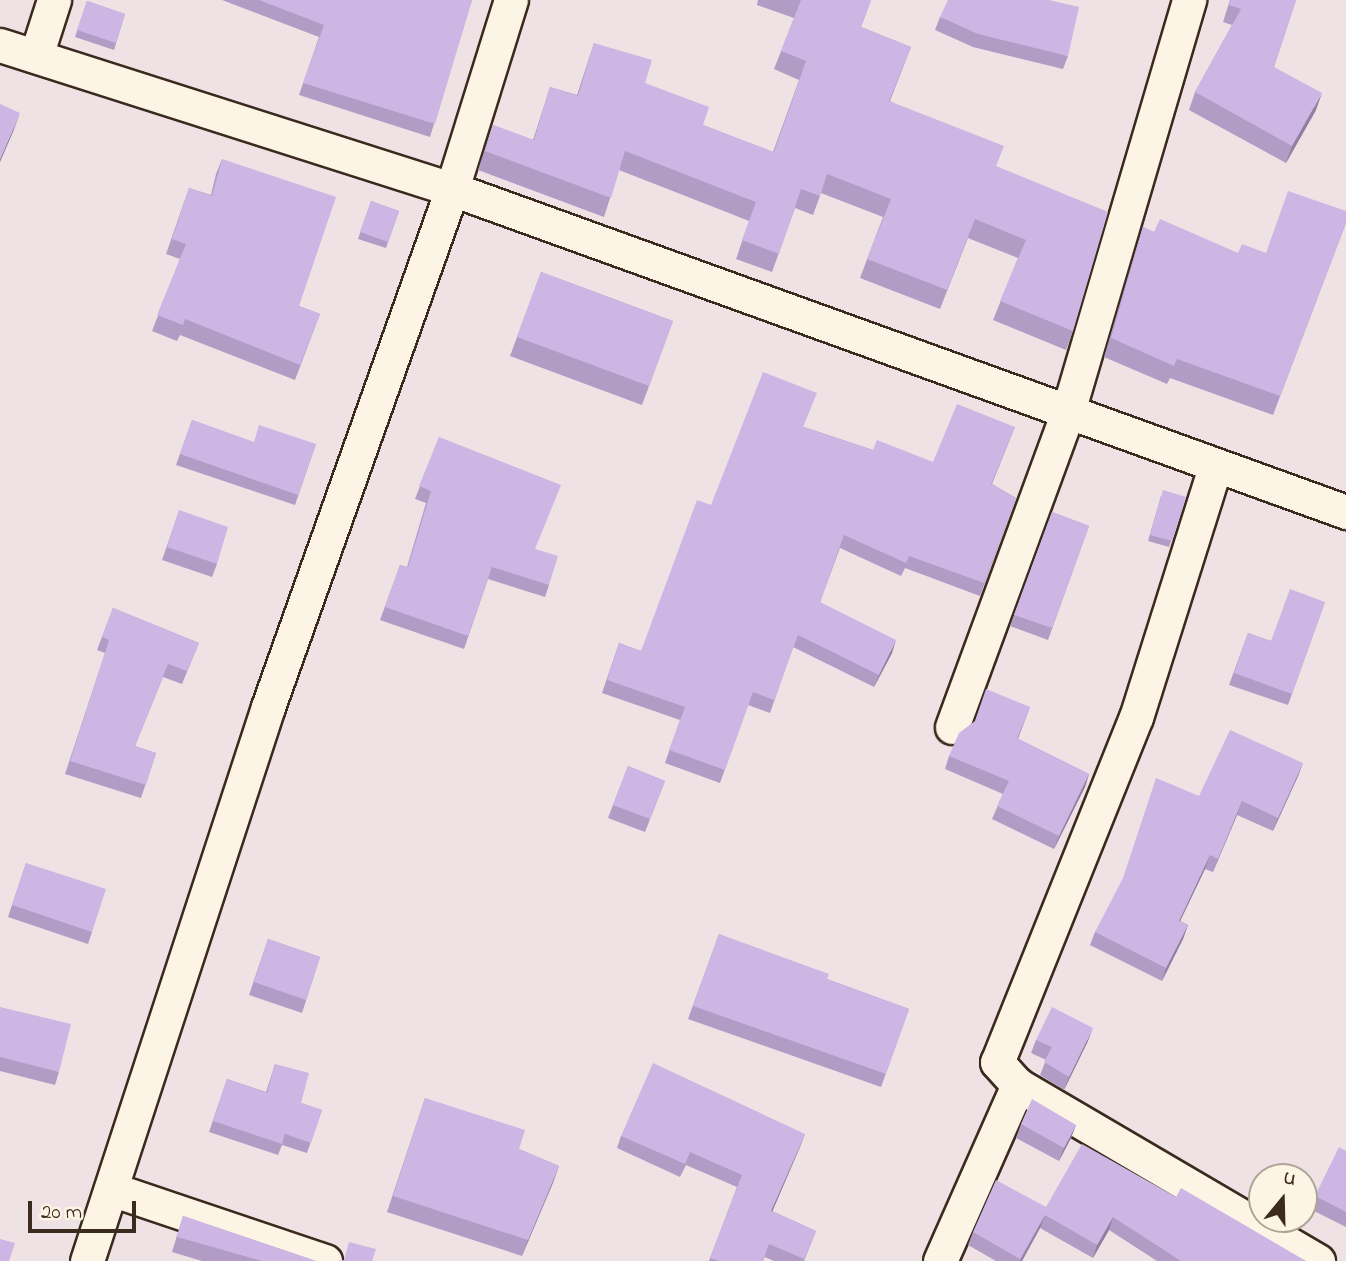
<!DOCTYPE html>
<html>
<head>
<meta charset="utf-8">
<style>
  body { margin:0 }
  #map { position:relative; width:1346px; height:1261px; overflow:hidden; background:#eee2e5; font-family:"Indie Flower",sans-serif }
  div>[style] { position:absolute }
  .roads { filter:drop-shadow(2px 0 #3b2a1e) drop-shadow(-2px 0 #3b2a1e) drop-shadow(0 2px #3b2a1e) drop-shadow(0 -2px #3b2a1e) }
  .minor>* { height:33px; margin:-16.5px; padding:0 16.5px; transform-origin:16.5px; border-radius:16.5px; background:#fcf5e5 }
  .wall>* { inset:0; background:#b09cc4 }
  .shaded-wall>* { inset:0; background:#907fa0 }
  .building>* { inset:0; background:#cdb5e4 }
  span { translate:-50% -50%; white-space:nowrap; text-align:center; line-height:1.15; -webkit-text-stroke:6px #fcf5e5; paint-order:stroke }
  .north { position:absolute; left:1248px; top:1163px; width:70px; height:70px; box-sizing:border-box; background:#fcf5e5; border:2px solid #afa495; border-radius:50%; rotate:19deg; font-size:19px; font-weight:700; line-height:28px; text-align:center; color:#3b2a1e }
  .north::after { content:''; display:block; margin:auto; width:24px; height:32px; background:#3b2a1e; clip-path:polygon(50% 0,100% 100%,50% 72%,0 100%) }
  .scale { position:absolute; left:28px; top:1201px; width:108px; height:32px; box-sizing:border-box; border:4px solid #3b2a1e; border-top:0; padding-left:9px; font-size:21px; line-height:24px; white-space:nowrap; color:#3b2a1e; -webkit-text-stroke:5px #fcf5e5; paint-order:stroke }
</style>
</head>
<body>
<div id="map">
  <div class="roads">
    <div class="minor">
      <div style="left:0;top:45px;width:474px;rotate:17.7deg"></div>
      <div style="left:452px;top:189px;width:951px;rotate:19.86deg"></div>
      <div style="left:36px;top:56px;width:59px;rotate:-72.2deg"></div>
      <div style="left:1215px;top:467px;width:262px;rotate:107.5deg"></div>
      <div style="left:1136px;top:717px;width:372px;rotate:111.9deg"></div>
      <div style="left:997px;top:1062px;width:31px;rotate:48deg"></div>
      <div style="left:1018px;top:1085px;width:348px;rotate:30.4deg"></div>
      <div style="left:952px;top:727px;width:333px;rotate:-69.8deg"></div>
      <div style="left:1067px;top:415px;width:433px;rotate:-73.6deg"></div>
      <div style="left:111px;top:1189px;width:226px;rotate:18.6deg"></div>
      <div style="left:87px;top:1261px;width:583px;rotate:-71.91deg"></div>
      <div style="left:268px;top:707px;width:550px;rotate:-70.44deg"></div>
      <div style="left:452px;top:189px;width:198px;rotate:-72.7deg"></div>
      <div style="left:940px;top:1261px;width:193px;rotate:-66.1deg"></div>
    </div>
  </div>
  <div class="wall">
    <div style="clip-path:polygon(222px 0,472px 0,430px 137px,299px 95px,319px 37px)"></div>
    <div style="clip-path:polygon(758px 0,871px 0,861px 27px,911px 47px,890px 101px,996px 166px,1073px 331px,1066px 350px,993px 320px,1018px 258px,968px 238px,940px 309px,860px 278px,883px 217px,821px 193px,813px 215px,795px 208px,772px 272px,736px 259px,749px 221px,619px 170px,604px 217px,478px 170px,493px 125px,533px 140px,550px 87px,577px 95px,594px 43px,645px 83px,703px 125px,773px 152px,799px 80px,774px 69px,794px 18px,757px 5px)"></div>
    <div style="clip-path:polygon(1230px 0,1296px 0,1274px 67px,1316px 110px,1286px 163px,1189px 110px,1195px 92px,1232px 25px,1223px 22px)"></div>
    <div style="clip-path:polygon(87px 1px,125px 14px,114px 50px,75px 37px)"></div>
    <div style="clip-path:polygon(940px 17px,1068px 56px,1063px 69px,973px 47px,935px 30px)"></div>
    <div style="clip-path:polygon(222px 159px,299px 306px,320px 314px,295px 380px,180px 335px,177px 341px,152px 331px,180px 259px,166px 254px,189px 188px,211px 195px,216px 174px)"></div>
    <div style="clip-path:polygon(371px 201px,399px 211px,386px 248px,358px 239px)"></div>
    <div style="clip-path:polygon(1346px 223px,1273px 415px,1170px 378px,1167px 384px,1104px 357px,1137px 246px,1143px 227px,1154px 232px,1238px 253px,1266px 253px)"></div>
    <div style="clip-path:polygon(541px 272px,673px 321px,642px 405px,510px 356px)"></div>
    <div style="clip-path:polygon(192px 420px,253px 442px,316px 444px,295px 505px,176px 465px)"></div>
    <div style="clip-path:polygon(804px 427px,873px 450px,933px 462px,1015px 427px,992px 484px,1016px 498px,980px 596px,905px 568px,901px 576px,840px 548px,820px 602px,892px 653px,874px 687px,793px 647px,770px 713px,748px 705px,720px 783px,665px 763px,680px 720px,602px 693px,619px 643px,641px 651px,711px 505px)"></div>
    <div style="clip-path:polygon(439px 437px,535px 549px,549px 585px,545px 597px,488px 579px,464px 649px,380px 620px,400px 565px,407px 567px,426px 503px,415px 499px)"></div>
    <div style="clip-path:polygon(1161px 496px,1186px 497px,1169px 547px,1148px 541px)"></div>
    <div style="clip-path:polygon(179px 511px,217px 564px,212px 577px,162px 560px)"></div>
    <div style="clip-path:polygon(1052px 512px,1089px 526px,1048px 640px,1010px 626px)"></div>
    <div style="clip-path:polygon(1325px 602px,1288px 705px,1229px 685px,1248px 633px,1271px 641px)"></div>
    <div style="clip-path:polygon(113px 608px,199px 643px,182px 684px,163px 677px,135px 746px,156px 753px,141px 798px,65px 774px,105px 653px,97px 650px)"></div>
    <div style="clip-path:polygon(1030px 707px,1018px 739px,1089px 774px,1085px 787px,1054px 849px,992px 819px,1003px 794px,945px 769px,949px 756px)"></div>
    <div style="clip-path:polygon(1303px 763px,1298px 776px,1273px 831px,1237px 815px,1213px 872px,1205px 869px,1180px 921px,1188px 925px,1183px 939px,1162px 981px,1090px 945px,1095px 932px,1199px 796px)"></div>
    <div style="clip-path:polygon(628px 766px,665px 781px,645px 832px,608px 818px)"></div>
    <div style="clip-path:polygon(26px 863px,92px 932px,88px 944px,8px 917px)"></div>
    <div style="clip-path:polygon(719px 934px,827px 979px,909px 1009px,881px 1087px,688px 1019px)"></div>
    <div style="clip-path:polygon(268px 939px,320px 957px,302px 1013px,249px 995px)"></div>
    <div style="clip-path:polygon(0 1007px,59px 1072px,55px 1085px,0 1071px)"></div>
    <div style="clip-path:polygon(1036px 1040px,1088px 1041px,1064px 1090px,1040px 1075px,1046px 1060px,1031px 1053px)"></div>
    <div style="clip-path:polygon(275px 1064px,301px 1103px,322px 1110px,307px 1153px,282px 1145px,278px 1155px,209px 1132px,227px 1079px,266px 1092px)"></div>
    <div style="clip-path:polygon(425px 1098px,519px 1149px,559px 1166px,522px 1256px,387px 1212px)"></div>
    <div style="clip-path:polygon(1021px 1124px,1076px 1125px,1071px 1138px,1059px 1161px,1016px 1138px)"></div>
    <div style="clip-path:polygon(805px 1134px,772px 1211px,816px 1231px,804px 1261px,774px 1261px,765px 1257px,763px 1261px,709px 1261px,737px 1187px,686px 1165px,680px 1177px,617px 1148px,621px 1136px)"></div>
    <div style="clip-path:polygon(1346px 1151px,1346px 1227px,1310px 1209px,1315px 1196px)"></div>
    <div style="clip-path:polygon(1176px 1197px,1306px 1261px,1157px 1261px,1109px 1230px,1093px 1258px,1040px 1228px,1022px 1261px,996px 1261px,968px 1245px,973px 1232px,1046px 1207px)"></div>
    <div style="clip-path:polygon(183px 1216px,316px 1261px,202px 1261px,172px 1252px)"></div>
  </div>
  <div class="shaded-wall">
    <div style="clip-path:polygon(1322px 93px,1316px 110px,1286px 163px,1292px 146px)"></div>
    <div style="clip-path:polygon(20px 113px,13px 132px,0 162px,0 159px)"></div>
    <div style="clip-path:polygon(896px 640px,892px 653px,874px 687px,879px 675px)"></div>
    <div style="clip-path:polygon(1303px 763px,1298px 776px,1273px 831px,1278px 818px)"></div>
    <div style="clip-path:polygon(1089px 774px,1085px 787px,1054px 849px,1059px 836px)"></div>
    <div style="clip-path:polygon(1242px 801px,1237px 815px,1213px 872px,1218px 859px)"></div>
    <div style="clip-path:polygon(1210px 855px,1205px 869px,1174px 934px,1179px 921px)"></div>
    <div style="clip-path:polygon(1188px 925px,1183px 939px,1162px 981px,1166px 968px)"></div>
    <div style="clip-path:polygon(1093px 1028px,1088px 1041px,1064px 1090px,1069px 1077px)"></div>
    <div style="clip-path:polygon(1076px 1125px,1071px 1138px,1059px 1161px,1064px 1148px)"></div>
    <div style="clip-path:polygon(805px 1134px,800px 1147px,767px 1224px,771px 1211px)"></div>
    <div style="clip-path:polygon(559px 1166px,553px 1183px,522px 1256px,528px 1240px)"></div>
    <div style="clip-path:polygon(1045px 1215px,1040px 1228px,1022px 1261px,1020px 1261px)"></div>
    <div style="clip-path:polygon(1113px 1217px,1109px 1230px,1093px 1258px,1097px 1245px)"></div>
  </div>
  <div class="building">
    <div style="clip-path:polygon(259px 0,472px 0,435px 124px,303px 83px,324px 25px)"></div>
    <div style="clip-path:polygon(801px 0,871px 0,861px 27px,911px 47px,889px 101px,1004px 146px,996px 166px,1108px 212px,1073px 331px,1000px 301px,1026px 240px,975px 219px,947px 290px,867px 259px,891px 199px,827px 174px,820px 196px,801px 189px,779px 254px,742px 240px,756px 202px,625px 151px,611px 198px,485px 151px,493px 125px,534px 140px,550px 87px,578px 96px,594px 43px,652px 60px,645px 83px,709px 107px,703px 125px,774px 152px,806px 61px,781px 51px)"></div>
    <div style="clip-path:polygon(948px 0,1049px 0,1079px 7px,1068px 56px,978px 34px,940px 17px)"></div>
    <div style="clip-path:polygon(1231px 0,1296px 0,1274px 67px,1322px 93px,1292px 146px,1195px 92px,1241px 9px,1229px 5px)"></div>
    <div style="clip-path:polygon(87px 1px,125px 14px,116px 43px,77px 30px)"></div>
    <div style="clip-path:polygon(0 104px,20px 113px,0 159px)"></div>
    <div style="clip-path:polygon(222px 159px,336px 197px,299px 306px,320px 314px,300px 365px,185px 319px,183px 325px,157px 315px,186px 244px,172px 239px,189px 188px,212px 196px)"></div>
    <div style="clip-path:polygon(1288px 191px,1346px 211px,1346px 223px,1280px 396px,1177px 359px,1174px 366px,1111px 338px,1143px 227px,1154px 232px,1160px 219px,1238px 253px,1242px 244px,1266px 253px)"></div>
    <div style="clip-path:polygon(371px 201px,399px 211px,388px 242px,360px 232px)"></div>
    <div style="clip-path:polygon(541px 272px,673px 321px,649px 386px,517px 337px)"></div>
    <div style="clip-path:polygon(763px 372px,817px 393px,803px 427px,873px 450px,877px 440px,933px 462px,957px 404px,1015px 427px,991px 484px,1016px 498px,984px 583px,909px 556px,906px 563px,844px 535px,820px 602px,896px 640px,879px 675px,798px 635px,774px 700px,753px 692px,725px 770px,669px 750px,685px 707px,607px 680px,619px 643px,641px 651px,697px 500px,711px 505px)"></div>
    <div style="clip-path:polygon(192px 420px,254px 442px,259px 425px,316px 444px,298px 495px,180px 454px)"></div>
    <div style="clip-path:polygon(439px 437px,561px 485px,535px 549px,558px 556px,549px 585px,492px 567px,468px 636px,385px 607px,400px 565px,408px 567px,431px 491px,419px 486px)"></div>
    <div style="clip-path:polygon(1163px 490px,1186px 497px,1172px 541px,1150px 535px)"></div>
    <div style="clip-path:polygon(179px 510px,228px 527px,217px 564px,167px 547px)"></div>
    <div style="clip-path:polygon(1052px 512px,1089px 526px,1052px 628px,1014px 615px)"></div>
    <div style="clip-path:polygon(1290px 589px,1325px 602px,1292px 694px,1234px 673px,1248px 633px,1271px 641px)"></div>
    <div style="clip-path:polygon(113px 608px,199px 643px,187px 671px,168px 664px,135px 746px,156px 753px,146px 785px,70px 761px,109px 640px,102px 637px)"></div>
    <div style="clip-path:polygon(986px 689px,1030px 707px,1017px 738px,1089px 774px,1059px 836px,997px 806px,1009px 781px,949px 756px,959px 733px,975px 721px)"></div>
    <div style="clip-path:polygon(1230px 730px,1303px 763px,1278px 818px,1242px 801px,1218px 859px,1210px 855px,1179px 921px,1188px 925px,1166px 968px,1095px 932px,1123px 878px,1156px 778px,1199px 796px)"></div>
    <div style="clip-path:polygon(628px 766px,665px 781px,650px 819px,613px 805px)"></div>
    <div style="clip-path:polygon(26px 863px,106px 889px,92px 932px,12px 905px)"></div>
    <div style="clip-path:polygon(719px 934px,829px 974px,827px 979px,909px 1009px,886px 1074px,693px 1006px)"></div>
    <div style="clip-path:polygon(268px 939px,320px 957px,306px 1000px,254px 982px)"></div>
    <div style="clip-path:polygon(0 1007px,71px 1024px,59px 1072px,0 1057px)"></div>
    <div style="clip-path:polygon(1052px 1007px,1093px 1028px,1069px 1077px,1044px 1062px,1052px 1047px,1036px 1040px)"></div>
    <div style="clip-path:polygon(653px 1063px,805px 1134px,771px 1211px,816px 1231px,804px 1259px,769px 1244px,763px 1261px,719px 1261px,710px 1258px,742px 1175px,690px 1152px,685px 1164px,621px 1136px)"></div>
    <div style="clip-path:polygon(275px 1064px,309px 1073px,301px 1103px,322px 1110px,311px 1143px,285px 1134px,282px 1144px,213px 1121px,227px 1079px,267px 1093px)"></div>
    <div style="clip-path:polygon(425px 1098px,525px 1130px,519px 1149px,559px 1166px,528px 1240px,393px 1196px)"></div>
    <div style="clip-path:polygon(1032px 1099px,1076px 1125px,1064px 1148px,1021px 1124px)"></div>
    <div style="clip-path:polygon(1082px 1144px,1176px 1197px,1181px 1188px,1306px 1261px,1181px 1261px,1113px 1217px,1097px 1245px,1045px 1215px,1020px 1259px,973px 1232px,996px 1180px,1046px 1207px)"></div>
    <div style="clip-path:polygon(1339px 1147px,1346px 1151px,1346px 1212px,1315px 1196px)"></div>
    <div style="clip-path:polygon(183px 1216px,316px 1261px,262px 1261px,177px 1237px)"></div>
    <div style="clip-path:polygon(0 1239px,15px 1243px,9px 1261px,0 1261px)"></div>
    <div style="clip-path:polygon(349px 1242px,376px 1249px,372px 1261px,338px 1261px,344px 1260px)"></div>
  </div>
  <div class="north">U</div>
  <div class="scale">20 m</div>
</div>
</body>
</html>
